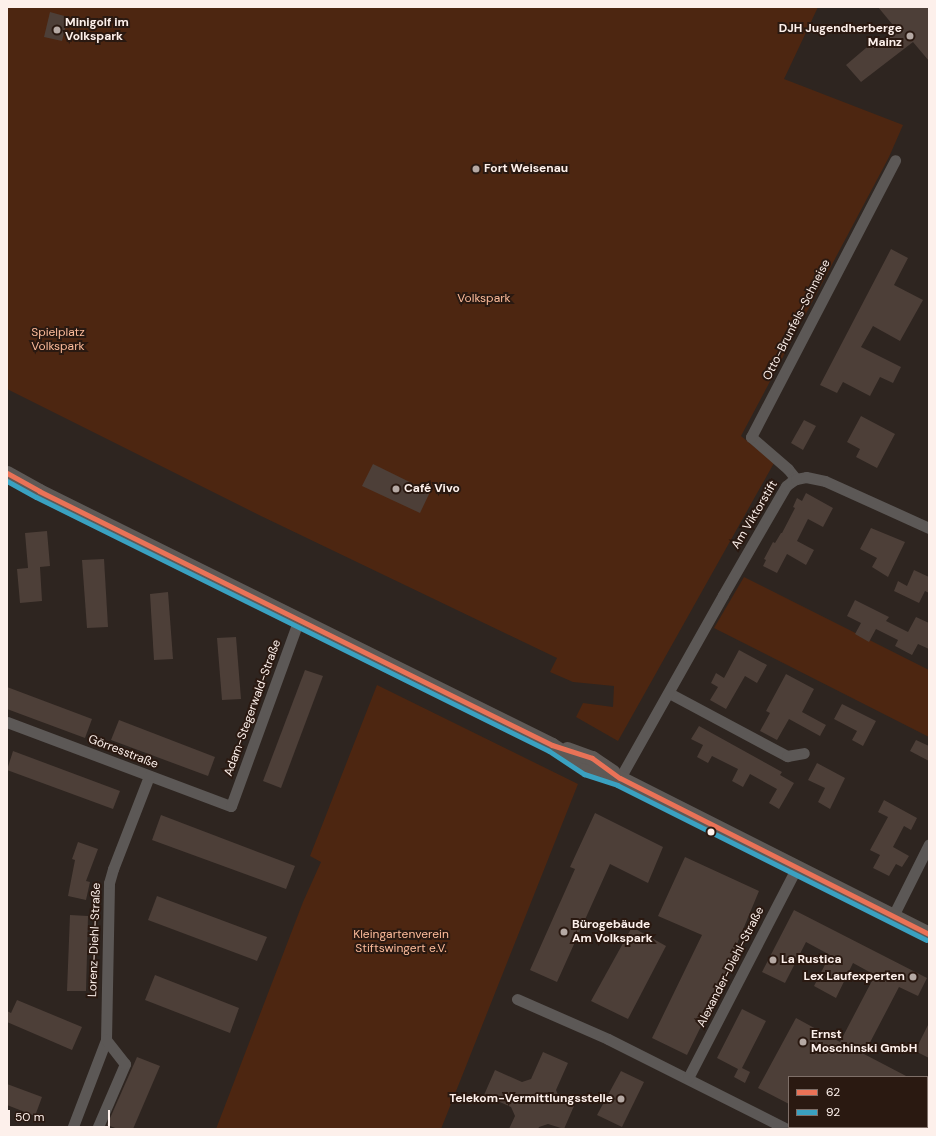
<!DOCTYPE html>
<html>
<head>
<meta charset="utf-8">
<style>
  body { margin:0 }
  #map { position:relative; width:936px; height:1136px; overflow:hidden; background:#2e2520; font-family:"DM Sans",sans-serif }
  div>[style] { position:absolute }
  .green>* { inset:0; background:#4d2611 }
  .building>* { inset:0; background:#4d3f38 }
  .street>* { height:11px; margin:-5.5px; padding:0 5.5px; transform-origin:5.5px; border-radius:5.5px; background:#5c5856 }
  .secondary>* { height:15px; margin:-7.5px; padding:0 7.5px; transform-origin:7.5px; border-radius:7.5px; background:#5e5956 }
  .bus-1>* { height:5px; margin:-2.5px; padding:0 2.5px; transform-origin:2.5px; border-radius:2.5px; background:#ea7257 }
  .bus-2>* { height:5px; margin:-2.5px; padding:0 2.5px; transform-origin:2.5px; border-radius:2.5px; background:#3aa1c1 }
  .dots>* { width:11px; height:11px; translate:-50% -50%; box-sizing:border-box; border:2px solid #2a1911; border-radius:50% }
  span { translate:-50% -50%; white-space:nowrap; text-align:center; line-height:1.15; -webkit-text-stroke:4px #2a1911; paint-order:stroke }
  .poi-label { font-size:12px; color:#fdf0eb; font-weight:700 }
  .left { translate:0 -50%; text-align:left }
  .right { translate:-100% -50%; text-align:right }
  .park-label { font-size:12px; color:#fcbb9b }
  .street-label { font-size:12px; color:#fdf0eb }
  .frame { position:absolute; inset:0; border:8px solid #fdf0eb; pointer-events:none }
  .legend { position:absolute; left:788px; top:1076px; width:140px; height:52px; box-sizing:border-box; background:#2a1911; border:1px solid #7e6f68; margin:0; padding:5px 7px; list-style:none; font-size:12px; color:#fdf0eb }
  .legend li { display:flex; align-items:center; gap:8px; height:20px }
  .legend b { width:20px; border:1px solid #7e6f68 }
  .scale { position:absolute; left:8px; top:1110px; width:102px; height:18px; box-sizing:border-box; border:2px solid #fdf0eb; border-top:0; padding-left:5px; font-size:12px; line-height:14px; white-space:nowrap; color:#fdf0eb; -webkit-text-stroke:3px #2a1911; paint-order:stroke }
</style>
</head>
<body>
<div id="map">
  <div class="green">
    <div style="clip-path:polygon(7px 7px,818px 7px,784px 79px,903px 125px,889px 157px,741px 436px,774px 463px,618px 741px,576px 717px,583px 703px,613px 707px,614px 686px,573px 682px,550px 672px,557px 658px,261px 516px,7px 389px)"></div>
    <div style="clip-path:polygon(744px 577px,929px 670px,929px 737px,714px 628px)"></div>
    <div style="clip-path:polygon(377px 685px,578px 784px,441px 1129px,216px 1129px,303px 902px,321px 862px,310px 856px)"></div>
  </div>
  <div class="building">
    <div style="clip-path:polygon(878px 7px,929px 7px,929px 61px,913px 42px,861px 82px,846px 65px,873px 42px,877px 47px,897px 30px)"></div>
    <div style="clip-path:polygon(50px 12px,68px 17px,62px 41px,44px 37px)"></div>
    <div style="clip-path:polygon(891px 249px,908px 258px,894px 285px,923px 300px,900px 341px,873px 326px,861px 347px,901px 367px,893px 383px,880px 377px,870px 396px,843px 382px,837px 393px,820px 385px)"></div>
    <div style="clip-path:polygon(861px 416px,895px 434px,877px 468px,856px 457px,860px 449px,847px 442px)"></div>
    <div style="clip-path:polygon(804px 420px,816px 426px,803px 450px,791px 443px)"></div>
    <div style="clip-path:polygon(373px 464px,430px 492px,420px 513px,362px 486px)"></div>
    <div style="clip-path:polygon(806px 493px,833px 508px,823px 527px,808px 519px,797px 541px,814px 550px,806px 565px,787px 554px,777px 573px,763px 566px,766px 560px,764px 559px,773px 542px,775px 543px,781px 533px,782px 533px,795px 508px,793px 507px,797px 498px,802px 501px)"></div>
    <div style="clip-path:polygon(871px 528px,905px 542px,888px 577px,872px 567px,877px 558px,860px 549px)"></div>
    <div style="clip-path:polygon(47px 531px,50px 566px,40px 567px,42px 601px,20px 603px,17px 569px,28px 568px,25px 533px)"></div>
    <div style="clip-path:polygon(104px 559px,108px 627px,87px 628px,82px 560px)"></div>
    <div style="clip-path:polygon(914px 570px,929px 577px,929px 593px,925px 591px,919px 603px,894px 591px,898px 581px,907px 586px)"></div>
    <div style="clip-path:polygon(168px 592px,173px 659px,154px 660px,150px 594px)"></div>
    <div style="clip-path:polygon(855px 600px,889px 617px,886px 621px,908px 632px,916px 617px,929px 623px,929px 649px,918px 644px,912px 655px,895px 646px,898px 640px,876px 629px,869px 642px,855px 634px,861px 623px,847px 616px)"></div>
    <div style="clip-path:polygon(236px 637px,241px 699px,222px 700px,217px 638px)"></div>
    <div style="clip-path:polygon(739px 650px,767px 665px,757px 683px,745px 676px,726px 709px,710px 700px,718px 687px,711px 683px,716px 673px,724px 678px)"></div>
    <div style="clip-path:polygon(305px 670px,323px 676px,281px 788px,263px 781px)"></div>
    <div style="clip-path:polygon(786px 674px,814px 689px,802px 712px,826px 725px,820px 736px,789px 719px,777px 740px,760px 731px,770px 713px,766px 711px)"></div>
    <div style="clip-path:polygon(7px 687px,92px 719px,85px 738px,7px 709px)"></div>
    <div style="clip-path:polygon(842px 704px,876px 721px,863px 746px,852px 740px,857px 731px,834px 719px)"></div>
    <div style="clip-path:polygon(119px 720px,215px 757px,208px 776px,111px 740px)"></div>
    <div style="clip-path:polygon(699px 726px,782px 772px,780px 775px,794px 783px,779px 809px,769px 803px,777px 789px,750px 774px,743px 787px,732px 781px,738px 769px,712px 756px,708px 763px,697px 757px,703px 745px,691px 739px)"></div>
    <div style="clip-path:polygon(916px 740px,929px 746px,929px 761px,910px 751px)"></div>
    <div style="clip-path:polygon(13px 751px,120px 791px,113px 809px,7px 770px)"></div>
    <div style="clip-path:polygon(817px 763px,845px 778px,830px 809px,818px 802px,825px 788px,808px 780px)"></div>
    <div style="clip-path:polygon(884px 800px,917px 818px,911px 830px,904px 826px,893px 847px,909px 856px,902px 867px,896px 864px,889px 876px,873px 868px,880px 855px,870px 850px,888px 817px,878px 812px)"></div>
    <div style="clip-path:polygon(595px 813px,663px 847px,648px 883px,610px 864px,557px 982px,530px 970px,575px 869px,570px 867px)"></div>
    <div style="clip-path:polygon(161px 815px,295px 866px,286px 889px,152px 840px)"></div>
    <div style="clip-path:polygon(78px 842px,98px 849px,86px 881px,90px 882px,86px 900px,68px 896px,75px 860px,72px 859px)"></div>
    <div style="clip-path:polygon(685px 857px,759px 891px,727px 968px,729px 969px,687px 1055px,652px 1038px,702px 935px,658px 916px)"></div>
    <div style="clip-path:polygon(157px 896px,267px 937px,257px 961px,148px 920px)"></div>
    <div style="clip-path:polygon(794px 910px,927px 978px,918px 996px,899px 987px,864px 1054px,908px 1077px,789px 1077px,789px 1104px,758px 1088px,796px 1018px,840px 1042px,875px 975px,853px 963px,836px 998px,814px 986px,830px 955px,806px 942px,785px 983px,762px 972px)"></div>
    <div style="clip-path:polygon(70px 915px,88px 916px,86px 991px,67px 991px)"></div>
    <div style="clip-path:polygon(632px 927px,666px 946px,628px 1019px,591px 1001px)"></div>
    <div style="clip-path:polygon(155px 975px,239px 1008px,230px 1033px,145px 1000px)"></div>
    <div style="clip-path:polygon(17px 1000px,82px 1027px,72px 1050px,7px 1022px,7px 1011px,11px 1013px)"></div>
    <div style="clip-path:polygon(742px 1009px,766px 1021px,742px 1068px,750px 1072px,745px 1083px,734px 1077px,738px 1069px,717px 1058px)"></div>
    <div style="clip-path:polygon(929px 1023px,929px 1058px,915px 1051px)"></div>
    <div style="clip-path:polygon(543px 1052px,568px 1063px,556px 1090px,560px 1099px,574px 1106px,564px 1129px,548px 1124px,539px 1127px,538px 1129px,509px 1129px,515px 1116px,511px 1107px,484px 1095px,495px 1070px,522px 1082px,531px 1079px)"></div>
    <div style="clip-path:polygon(137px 1057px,160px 1066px,133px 1129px,118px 1129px,107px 1125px)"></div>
    <div style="clip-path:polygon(621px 1071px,644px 1082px,622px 1127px,597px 1115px)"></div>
    <div style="clip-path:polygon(7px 1084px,42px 1097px,35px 1116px,7px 1105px)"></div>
  </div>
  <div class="street">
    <div style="left:796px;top:479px;width:13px;rotate:-129deg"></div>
    <div style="left:788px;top:469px;width:49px;rotate:-139.1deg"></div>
    <div style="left:751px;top:437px;width:312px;rotate:-62.5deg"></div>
    <div style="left:669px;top:693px;width:134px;rotate:28.1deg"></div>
    <div style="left:787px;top:756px;width:17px;rotate:-10deg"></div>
    <div style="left:7px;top:722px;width:239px;rotate:20.6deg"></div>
    <div style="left:231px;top:806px;width:199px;rotate:-70deg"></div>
    <div style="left:620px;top:778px;width:210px;rotate:-60.6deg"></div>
    <div style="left:723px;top:595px;width:126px;rotate:-60deg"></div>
    <div style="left:786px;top:486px;width:6px;rotate:-39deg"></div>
    <div style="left:791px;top:482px;width:6px;rotate:-31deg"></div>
    <div style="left:796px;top:479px;width:10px;rotate:-11deg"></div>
    <div style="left:806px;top:477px;width:19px;rotate:12deg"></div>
    <div style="left:825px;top:481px;width:114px;rotate:24.3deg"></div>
    <div style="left:893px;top:916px;width:80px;rotate:-63.4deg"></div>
    <div style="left:517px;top:999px;width:99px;rotate:23.7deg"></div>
    <div style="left:608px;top:1039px;width:200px;rotate:26.7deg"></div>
    <div style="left:688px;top:1078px;width:237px;rotate:-62.7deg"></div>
    <div style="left:72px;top:1129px;width:95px;rotate:-69.1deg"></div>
    <div style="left:106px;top:1040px;width:157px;rotate:-88.9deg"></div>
    <div style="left:109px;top:883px;width:15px;rotate:-74deg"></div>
    <div style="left:113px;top:869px;width:100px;rotate:-68.8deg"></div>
    <div style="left:97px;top:1129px;width:71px;rotate:-66.7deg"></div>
    <div style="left:125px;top:1064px;width:31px;rotate:-128deg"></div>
  </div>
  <div class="secondary">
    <div style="left:7px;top:473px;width:37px;rotate:29deg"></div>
    <div style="left:39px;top:491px;width:572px;rotate:26.34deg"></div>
    <div style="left:552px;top:745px;width:42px;rotate:33.3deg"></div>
    <div style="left:587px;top:768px;width:34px;rotate:17deg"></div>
    <div style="left:620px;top:778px;width:346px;rotate:26.8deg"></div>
    <div style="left:567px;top:749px;width:27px;rotate:20deg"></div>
    <div style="left:592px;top:758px;width:25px;rotate:34deg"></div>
  </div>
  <div class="bus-1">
    <div style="left:7px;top:473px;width:37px;rotate:29deg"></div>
    <div style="left:39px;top:491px;width:572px;rotate:26.34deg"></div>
    <div style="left:552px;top:745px;width:42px;rotate:18deg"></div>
    <div style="left:592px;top:758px;width:34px;rotate:36deg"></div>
    <div style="left:620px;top:778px;width:346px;rotate:26.8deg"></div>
  </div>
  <div class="bus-2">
    <div style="left:7px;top:481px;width:33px;rotate:29deg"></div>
    <div style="left:36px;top:497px;width:572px;rotate:26.34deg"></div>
    <div style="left:549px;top:751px;width:42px;rotate:33.3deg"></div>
    <div style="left:584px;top:774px;width:35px;rotate:18deg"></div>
    <div style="left:617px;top:785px;width:346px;rotate:26.6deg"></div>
  </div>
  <div class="dots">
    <div style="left:57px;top:30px;background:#b5a9a4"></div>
    <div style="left:910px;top:36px;background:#b5a9a4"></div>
    <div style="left:476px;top:169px;background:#b5a9a4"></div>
    <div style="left:396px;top:489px;background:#b5a9a4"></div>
    <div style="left:711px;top:832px;background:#fdf0eb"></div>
    <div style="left:564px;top:932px;background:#b5a9a4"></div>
    <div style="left:773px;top:960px;background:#b5a9a4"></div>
    <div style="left:913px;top:977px;background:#b5a9a4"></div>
    <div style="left:803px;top:1042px;background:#b5a9a4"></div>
    <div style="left:621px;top:1099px;background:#b5a9a4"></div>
  </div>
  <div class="poi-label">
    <span class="left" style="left:65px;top:30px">Minigolf im<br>Volkspark</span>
    <span class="right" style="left:902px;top:36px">DJH Jugendherberge<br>Mainz</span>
    <span class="left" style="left:484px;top:169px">Fort Weisenau</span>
    <span class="left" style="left:404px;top:489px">Café Vivo</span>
    <span class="left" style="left:572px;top:932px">Bürogebäude<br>Am Volkspark</span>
    <span class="left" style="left:781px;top:960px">La Rustica</span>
    <span class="right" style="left:905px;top:977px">Lex Laufexperten</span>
    <span class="left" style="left:811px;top:1042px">Ernst<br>Moschinski GmbH</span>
    <span class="right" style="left:613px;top:1099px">Telekom-Vermittlungsstelle</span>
  </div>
  <div class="park-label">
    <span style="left:484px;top:299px">Volkspark</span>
    <span style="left:58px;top:340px">Spielplatz<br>Volkspark</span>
    <span style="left:401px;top:942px">Kleingartenverein<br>Stiftswingert e.V.</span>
  </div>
  <div class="street-label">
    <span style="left:797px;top:320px;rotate:-63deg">Otto-Brunfels-Schneise</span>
    <span style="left:755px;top:515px;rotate:-59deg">Am Viktorstift</span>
    <span style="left:253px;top:708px;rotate:-70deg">Adam-Stegerwald-Straße</span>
    <span style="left:123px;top:752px;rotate:21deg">Görresstraße</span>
    <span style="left:95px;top:940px;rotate:-88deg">Lorenz-Diehl-Straße</span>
    <span style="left:731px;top:967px;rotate:-63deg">Alexander-Diehl-Straße</span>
  </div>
  <div class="frame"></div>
  <ul class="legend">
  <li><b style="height:5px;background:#ea7257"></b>62</li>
  <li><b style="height:5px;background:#3aa1c1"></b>92</li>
  </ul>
  <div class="scale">50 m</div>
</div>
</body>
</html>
